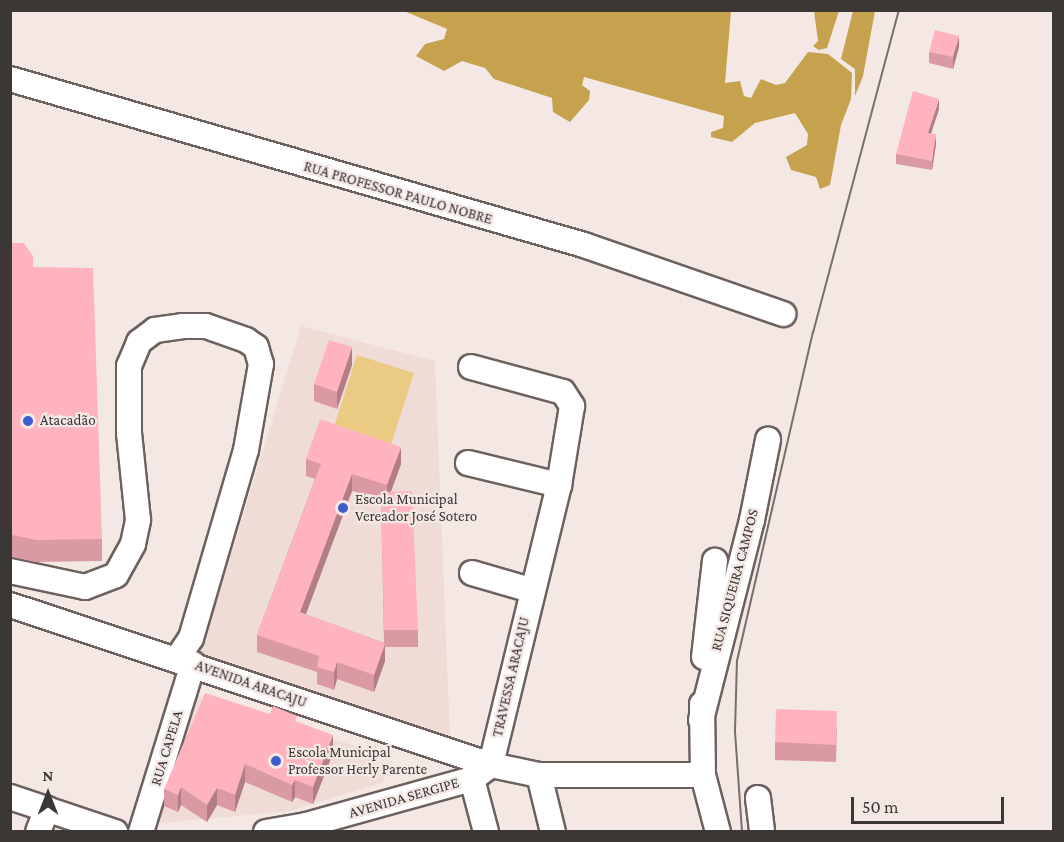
<!DOCTYPE html>
<html>
<head>
<meta charset="utf-8">
<style>
  body { margin:0 }
  #map { position:relative; width:1064px; height:842px; overflow:hidden; background:#f4e8e5; font-family:"Crimson Pro",serif }
  div>[style] { position:absolute }
  .built>* { inset:0; background:#f0dcd6 }
  .green>* { inset:0; background:#ebcb84 }
  .forest>* { inset:0; background:#c6a14e }
  .roads { filter:drop-shadow(2px 0 #6c615f) drop-shadow(-2px 0 #6c615f) drop-shadow(0 2px #6c615f) drop-shadow(0 -2px #6c615f) }
  .minor>* { height:24px; margin:-12px; padding:0 12px; transform-origin:12px; border-radius:12px; background:#fff }
  .tram>* { height:1.5px; margin:-0.75px; padding:0 0.75px; transform-origin:0.75px; border-radius:0.75px; background:#766f6d }
  .wall>* { inset:0; background:#da9aa3 }
  .shaded-wall>* { inset:0; background:#b27d85 }
  .building>* { inset:0; background:#feb3be }
  .dots>* { width:16px; height:16px; translate:-50% -50%; box-sizing:border-box; border:3px solid #f4e8e5; border-radius:50% }
  span { translate:-50% -50%; white-space:nowrap; text-align:center; line-height:1.15; -webkit-text-stroke:4.5px #f4e8e5; paint-order:stroke }
  .street-label { font-size:15px; color:#3b3735 }
  .poi-label { font-size:15px; color:#3b3735 }
  .left { translate:0 -50%; text-align:left }
  .frame { position:absolute; inset:0; border:12px solid #3b3735; pointer-events:none }
  .north { position:absolute; left:18px; top:764px; width:60px; height:60px; -webkit-text-stroke:4px #f4e8e5; paint-order:stroke; rotate:0deg; font-size:16px; font-weight:700; line-height:24px; text-align:center; color:#3b3735 }
  .north::after { content:''; display:block; margin:auto; width:21px; height:27px; background:#3b3735; clip-path:polygon(50% 0,100% 100%,50% 72%,0 100%) }
  .scale { position:absolute; left:851px; top:797px; width:153px; height:27px; box-sizing:border-box; border:3px solid #3b3735; border-top:0; padding-left:8px; font-size:18px; line-height:21px; white-space:nowrap; color:#3b3735; -webkit-text-stroke:4px #f4e8e5; paint-order:stroke }
</style>
</head>
<body>
<div id="map">
  <div class="built">
    <div style="clip-path:polygon(301px 326px,435px 361px,450px 736px,200px 656px)"></div>
    <div style="clip-path:polygon(196px 695px,375px 752px,385px 782px,290px 811px,152px 824px)"></div>
  </div>
  <div class="green">
    <div style="clip-path:polygon(357px 355px,414px 373px,387px 457px,330px 439px)"></div>
  </div>
  <div class="forest">
    <div style="clip-path:polygon(404px 11px,731px 11px,725px 83px,740px 81px,744px 96px,751px 98px,761px 79px,776px 85px,785px 83px,808px 52px,828px 54px,852px 73px,851px 99px,841px 125px,830px 185px,820px 189px,816px 177px,791px 170px,786px 157px,807px 145px,808px 134px,795px 113px,755px 123px,732px 142px,711px 137px,711px 132px,723px 128px,724px 116px,584px 77px,582px 85px,590px 91px,589px 100px,570px 122px,553px 112px,552px 98px,494px 79px,485px 68px,462px 61px,444px 71px,416px 56px,425px 44px,444px 39px,447px 29px)"></div>
    <div style="clip-path:polygon(814px 11px,839px 11px,827px 48px,819px 50px,813px 46px,818px 41px)"></div>
    <div style="clip-path:polygon(853px 11px,875px 11px,863px 76px,855px 96px,855px 69px,841px 59px)"></div>
  </div>
  <div class="roads">
    <div class="minor">
      <div style="left:10px;top:79px;width:598px;rotate:16.13deg"></div>
      <div style="left:584px;top:245px;width:211px;rotate:19.1deg"></div>
      <div style="left:471px;top:367px;width:95px;rotate:15.2deg"></div>
      <div style="left:563px;top:392px;width:17px;rotate:57deg"></div>
      <div style="left:572px;top:406px;width:80px;rotate:99.3deg"></div>
      <div style="left:559px;top:485px;width:288px;rotate:103.7deg"></div>
      <div style="left:468px;top:463px;width:94px;rotate:13.6deg"></div>
      <div style="left:10px;top:571px;width:77px;rotate:12deg"></div>
      <div style="left:85px;top:587px;width:33px;rotate:-21deg"></div>
      <div style="left:116px;top:575px;width:35px;rotate:-61deg"></div>
      <div style="left:133px;top:544px;width:25px;rotate:-78deg"></div>
      <div style="left:138px;top:520px;width:87px;rotate:-95.9deg"></div>
      <div style="left:129px;top:433px;width:67px;rotate:-90deg"></div>
      <div style="left:129px;top:366px;width:26px;rotate:-67deg"></div>
      <div style="left:139px;top:342px;width:20px;rotate:-37deg"></div>
      <div style="left:155px;top:330px;width:27px;rotate:-8deg"></div>
      <div style="left:182px;top:326px;width:24px"></div>
      <div style="left:206px;top:326px;width:42px;rotate:19.3deg"></div>
      <div style="left:246px;top:340px;width:12px;rotate:35deg"></div>
      <div style="left:256px;top:347px;width:18px;rotate:74deg"></div>
      <div style="left:261px;top:364px;width:87px;rotate:99.9deg"></div>
      <div style="left:246px;top:450px;width:196px;rotate:106.3deg"></div>
      <div style="left:191px;top:638px;width:25px;rotate:124deg"></div>
      <div style="left:472px;top:573px;width:61px;rotate:16.1deg"></div>
      <div style="left:10px;top:605px;width:507px;rotate:18.4deg"></div>
      <div style="left:491px;top:765px;width:49px;rotate:11.8deg"></div>
      <div style="left:539px;top:775px;width:164px"></div>
      <div style="left:704px;top:657px;width:97px;rotate:-83.5deg"></div>
      <div style="left:702px;top:704px;width:71px;rotate:89.2deg"></div>
      <div style="left:703px;top:775px;width:59px;rotate:75.3deg"></div>
      <div style="left:701px;top:720px;width:206px;rotate:-75.7deg"></div>
      <div style="left:752px;top:520px;width:82px;rotate:-78.7deg"></div>
      <div style="left:539px;top:775px;width:59px;rotate:76.2deg"></div>
      <div style="left:472px;top:779px;width:55px;rotate:75.2deg"></div>
      <div style="left:10px;top:797px;width:111px;rotate:18.4deg"></div>
      <div style="left:758px;top:798px;width:34px;rotate:83deg"></div>
      <div style="left:38px;top:832px;width:25px;rotate:-69deg"></div>
      <div style="left:141px;top:832px;width:176px;rotate:-72.8deg"></div>
      <div style="left:266px;top:832px;width:41px;rotate:-9.9deg"></div>
      <div style="left:306px;top:825px;width:172px;rotate:-15.5deg"></div>
      <div style="left:472px;top:779px;width:24px;rotate:-36deg"></div>
    </div>
  </div>
  <div class="tram">
    <div style="left:742px;top:832px;width:101px;rotate:-94deg"></div>
    <div style="left:735px;top:731px;width:70px;rotate:-88.4deg"></div>
    <div style="left:737px;top:661px;width:337px;rotate:-77deg"></div>
    <div style="left:813px;top:333px;width:334px;rotate:-75.1deg"></div>
  </div>
  <div class="wall">
    <div style="clip-path:polygon(959px 47px,953px 69px,929px 63px,929px 52px)"></div>
    <div style="clip-path:polygon(939px 109px,931px 133px,936px 144px,932px 170px,896px 164px,896px 154px)"></div>
    <div style="clip-path:polygon(10px 243px,33px 267px,102px 539px,102px 561px,36px 562px,12px 557px,10px 558px)"></div>
    <div style="clip-path:polygon(352px 365px,337px 409px,314px 401px,314px 384px)"></div>
    <div style="clip-path:polygon(evenodd,306px 459px,401px 464px,391px 492px,418px 630px,418px 647px,385px 647px,385px 661px,374px 692px,337px 679px,334px 690px,317px 684px,317px 672px,257px 652px,257px 635px,315px 479px,306px 476px,306px 459px,352px 491px,381px 500px,384px 643px,305px 614px,352px 491px)"></div>
    <div style="clip-path:polygon(270px 714px,297px 722px,333px 753px,313px 804px,295px 797px,292px 802px,245px 782px,235px 812px,217px 805px,207px 822px,181px 805px,178px 812px,164px 806px,164px 789px)"></div>
    <div style="clip-path:polygon(837px 729px,836px 762px,775px 760px,775px 742px)"></div>
  </div>
  <div class="shaded-wall">
    <div style="clip-path:polygon(959px 36px,959px 47px,953px 69px,953px 57px)"></div>
    <div style="clip-path:polygon(939px 99px,939px 109px,928px 143px,928px 133px)"></div>
    <div style="clip-path:polygon(936px 134px,936px 144px,932px 170px,932px 161px)"></div>
    <div style="clip-path:polygon(352px 347px,352px 365px,337px 409px,337px 392px)"></div>
    <div style="clip-path:polygon(401px 447px,401px 464px,387px 502px,387px 485px)"></div>
    <div style="clip-path:polygon(352px 474px,352px 491px,300px 630px,300px 612px)"></div>
    <div style="clip-path:polygon(12px 535px,12px 557px,10px 558px,10px 536px)"></div>
    <div style="clip-path:polygon(385px 644px,385px 661px,374px 692px,374px 675px)"></div>
    <div style="clip-path:polygon(337px 662px,337px 679px,334px 690px,334px 672px)"></div>
    <div style="clip-path:polygon(333px 735px,333px 753px,313px 804px,313px 787px)"></div>
    <div style="clip-path:polygon(245px 764px,245px 782px,235px 812px,235px 795px)"></div>
    <div style="clip-path:polygon(295px 780px,295px 797px,292px 802px,292px 785px)"></div>
    <div style="clip-path:polygon(181px 787px,181px 805px,178px 812px,178px 795px)"></div>
    <div style="clip-path:polygon(217px 788px,217px 805px,207px 822px,207px 805px)"></div>
  </div>
  <div class="building">
    <div style="clip-path:polygon(935px 30px,959px 36px,953px 57px,929px 52px)"></div>
    <div style="clip-path:polygon(913px 91px,939px 99px,928px 133px,936px 134px,932px 161px,896px 154px)"></div>
    <div style="clip-path:polygon(10px 243px,24px 243px,33px 256px,33px 267px,93px 268px,102px 539px,36px 540px,12px 535px,10px 536px)"></div>
    <div style="clip-path:polygon(329px 340px,352px 347px,337px 392px,314px 384px)"></div>
    <div style="clip-path:polygon(320px 419px,401px 447px,387px 485px,352px 474px,300px 612px,385px 644px,374px 675px,337px 662px,334px 672px,317px 667px,319px 656px,257px 635px,321px 464px,306px 459px)"></div>
    <div style="clip-path:polygon(412px 491px,418px 630px,384px 630px,381px 492px)"></div>
    <div style="clip-path:polygon(205px 693px,270px 714px,273px 706px,297px 716px,295px 721px,333px 735px,313px 787px,295px 780px,292px 785px,245px 764px,235px 795px,217px 788px,207px 805px,181px 787px,178px 795px,164px 789px)"></div>
    <div style="clip-path:polygon(776px 709px,837px 711px,836px 745px,775px 742px)"></div>
  </div>
  <div class="dots">
    <div style="left:28px;top:421px;background:#3d5cce"></div>
    <div style="left:343px;top:508px;background:#3d5cce"></div>
    <div style="left:276px;top:761px;background:#3d5cce"></div>
  </div>
  <div class="street-label">
    <span style="left:398px;top:193px;rotate:16deg">RUA PROFESSOR PAULO NOBRE</span>
    <span style="left:735px;top:580px;rotate:-75deg">RUA SIQUEIRA CAMPOS</span>
    <span style="left:511px;top:677px;rotate:-77deg">TRAVESSA ARACAJU</span>
    <span style="left:251px;top:684px;rotate:19deg">AVENIDA ARACAJU</span>
    <span style="left:167px;top:748px;rotate:-73deg">RUA CAPELA</span>
    <span style="left:404px;top:798px;rotate:-16deg">AVENIDA SERGIPE</span>
  </div>
  <div class="poi-label">
    <span class="left" style="left:40px;top:421px">Atacadão</span>
    <span class="left" style="left:355px;top:508px">Escola Municipal<br>Vereador José Sotero</span>
    <span class="left" style="left:288px;top:761px">Escola Municipal<br>Professor Herly Parente</span>
  </div>
  <div class="frame"></div>
  <div class="north">N</div>
  <div class="scale">50 m</div>
</div>
</body>
</html>
